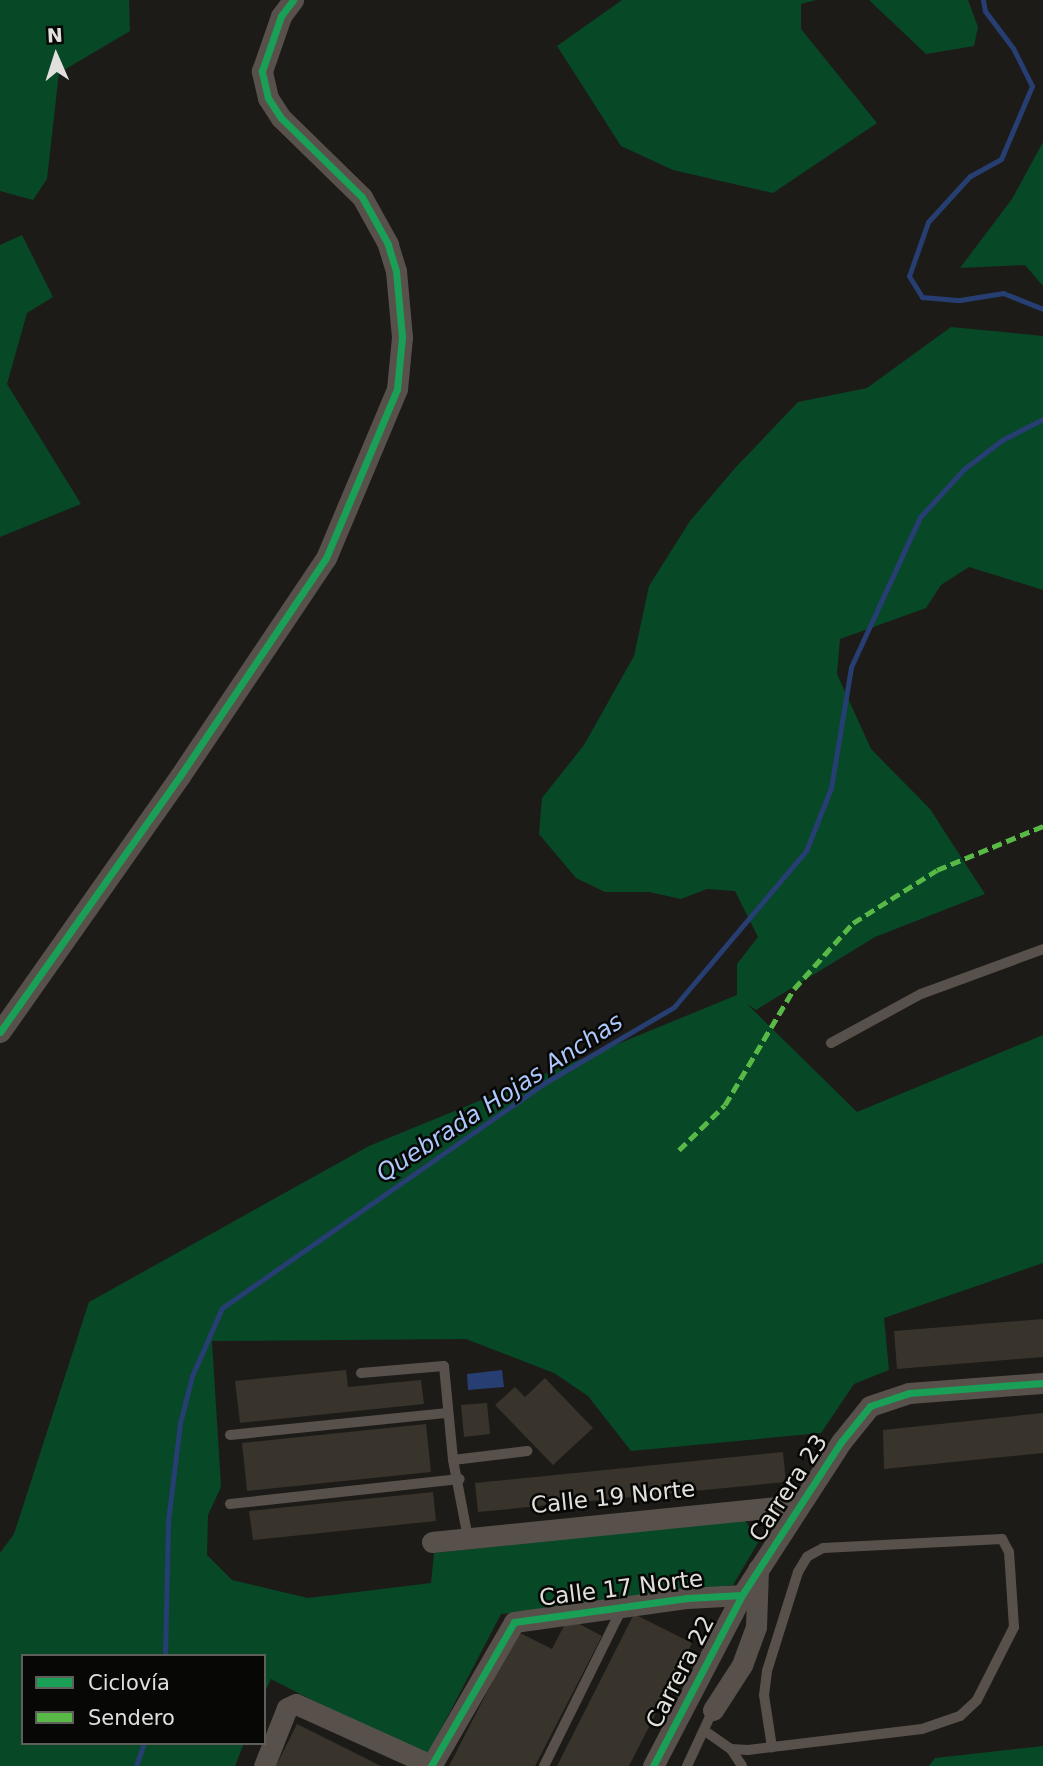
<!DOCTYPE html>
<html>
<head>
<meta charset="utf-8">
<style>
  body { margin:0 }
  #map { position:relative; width:1043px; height:1766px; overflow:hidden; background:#1d1b18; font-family:"DejaVu Sans",sans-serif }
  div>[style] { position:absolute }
  .green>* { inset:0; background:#074827 }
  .water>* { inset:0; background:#263e71 }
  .stream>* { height:5px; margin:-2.5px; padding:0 2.5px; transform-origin:2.5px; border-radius:2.5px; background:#263e71 }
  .building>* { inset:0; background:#38332b }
  .service>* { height:10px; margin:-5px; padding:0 5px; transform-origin:5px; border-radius:5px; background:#58514b }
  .minor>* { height:21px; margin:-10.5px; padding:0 10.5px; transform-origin:10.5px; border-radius:10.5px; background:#58514b }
  .quiet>* { height:5px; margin-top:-2.5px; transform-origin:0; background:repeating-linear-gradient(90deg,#58b947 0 10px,transparent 0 15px) }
  .cycleway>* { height:7px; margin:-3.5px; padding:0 3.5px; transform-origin:3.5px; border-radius:3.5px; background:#1a9f57 }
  span { translate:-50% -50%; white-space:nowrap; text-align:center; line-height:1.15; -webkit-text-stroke:5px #070705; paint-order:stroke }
  .street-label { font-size:23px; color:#e1e0dc }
  .water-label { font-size:24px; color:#acc7fb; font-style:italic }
  .legend { position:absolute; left:21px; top:1654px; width:245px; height:91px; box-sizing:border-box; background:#070705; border:2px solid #5e5e5b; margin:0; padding:9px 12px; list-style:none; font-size:21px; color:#e1e0dc }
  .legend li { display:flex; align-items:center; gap:14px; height:35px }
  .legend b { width:35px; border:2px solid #5e5e5b }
  .north { position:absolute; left:21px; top:21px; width:70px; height:70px; -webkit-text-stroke:5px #070705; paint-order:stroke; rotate:357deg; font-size:19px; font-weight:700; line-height:28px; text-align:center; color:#e1e0dc }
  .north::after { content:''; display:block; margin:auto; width:24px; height:32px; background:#e1e0dc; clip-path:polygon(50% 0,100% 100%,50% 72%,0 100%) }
</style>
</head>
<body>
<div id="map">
  <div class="green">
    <div style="clip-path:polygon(0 0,129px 0,130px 31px,59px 73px,47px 179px,33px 200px,0 191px)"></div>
    <div style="clip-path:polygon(622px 0,816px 0,801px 4px,801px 29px,877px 123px,773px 193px,673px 170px,621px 146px,557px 46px)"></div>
    <div style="clip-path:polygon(869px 0,968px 0,978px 27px,974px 46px,926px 54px)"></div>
    <div style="clip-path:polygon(1043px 142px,1043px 286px,1025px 265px,960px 268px,1012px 199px)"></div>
    <div style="clip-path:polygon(22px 235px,53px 297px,27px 313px,7px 384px,81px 504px,0 537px,0 245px)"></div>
    <div style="clip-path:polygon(951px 327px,1043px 336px,1043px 590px,969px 567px,941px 585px,926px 608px,840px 639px,837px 674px,871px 749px,930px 809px,985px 894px,875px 937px,756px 1010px,747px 1004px,857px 1112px,1043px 1035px,1043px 1263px,884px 1318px,889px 1370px,854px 1384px,821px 1433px,631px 1451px,588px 1396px,554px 1373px,466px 1339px,212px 1341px,221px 1487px,208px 1515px,207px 1555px,232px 1580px,308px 1598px,431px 1583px,434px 1553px,744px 1519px,759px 1541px,733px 1585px,501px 1614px,428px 1754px,419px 1755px,271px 1679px,264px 1694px,264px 1656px,23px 1656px,23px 1743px,244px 1743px,235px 1766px,0 1766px,0 1553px,14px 1534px,89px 1302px,369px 1146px,737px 995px,737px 964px,758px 937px,735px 891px,707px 889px,681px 899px,649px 892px,605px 892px,576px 878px,539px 834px,542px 798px,584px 745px,634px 656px,649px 586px,690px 521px,736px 467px,798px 402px,867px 388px)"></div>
    <div style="clip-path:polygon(1043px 1746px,1043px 1766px,929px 1766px,935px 1758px)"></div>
  </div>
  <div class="water">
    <div style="clip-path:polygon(502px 1370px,504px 1387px,468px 1390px,467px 1374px)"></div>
  </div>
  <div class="stream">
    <div style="left:983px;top:0;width:11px;rotate:80deg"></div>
    <div style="left:985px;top:11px;width:46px;rotate:52.9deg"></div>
    <div style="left:1013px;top:48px;width:42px;rotate:63.4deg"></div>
    <div style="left:1032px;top:86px;width:79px;rotate:113deg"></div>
    <div style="left:1001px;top:159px;width:35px;rotate:151deg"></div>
    <div style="left:970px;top:176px;width:62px;rotate:132.4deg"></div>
    <div style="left:928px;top:222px;width:57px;rotate:109.4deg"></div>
    <div style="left:909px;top:276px;width:25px;rotate:58deg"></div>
    <div style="left:922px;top:297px;width:38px;rotate:5deg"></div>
    <div style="left:960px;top:300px;width:44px;rotate:-9.2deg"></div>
    <div style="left:1003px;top:293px;width:43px;rotate:21.8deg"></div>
    <div style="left:165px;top:1656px;width:135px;rotate:-88.7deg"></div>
    <div style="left:168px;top:1521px;width:99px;rotate:-83deg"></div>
    <div style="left:180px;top:1423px;width:49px;rotate:-75.7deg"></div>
    <div style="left:192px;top:1376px;width:74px;rotate:-66.2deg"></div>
    <div style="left:222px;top:1308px;width:397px;rotate:-34.9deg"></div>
    <div style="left:548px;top:1081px;width:146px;rotate:-30.4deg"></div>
    <div style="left:674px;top:1007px;width:204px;rotate:-49.8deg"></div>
    <div style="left:806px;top:851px;width:68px;rotate:-68.4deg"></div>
    <div style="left:831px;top:788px;width:123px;rotate:-80.6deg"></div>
    <div style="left:851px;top:667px;width:165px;rotate:-65.3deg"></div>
    <div style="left:920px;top:517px;width:65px;rotate:-47.5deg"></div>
    <div style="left:964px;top:469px;width:48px;rotate:-37.3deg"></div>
    <div style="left:1002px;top:440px;width:46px;rotate:-27.1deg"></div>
    <div style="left:136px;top:1766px;width:24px;rotate:-71deg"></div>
  </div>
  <div class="building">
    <div style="clip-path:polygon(1043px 1319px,1043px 1357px,897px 1369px,894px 1331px)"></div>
    <div style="clip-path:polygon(346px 1370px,348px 1387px,421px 1380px,424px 1404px,240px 1423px,235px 1381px)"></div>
    <div style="clip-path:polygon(545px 1378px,593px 1428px,553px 1465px,495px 1405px,515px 1387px,525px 1397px)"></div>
    <div style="clip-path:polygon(487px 1403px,490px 1434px,464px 1437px,461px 1405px)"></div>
    <div style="clip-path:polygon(1043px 1413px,1043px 1453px,884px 1469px,883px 1430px)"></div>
    <div style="clip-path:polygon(426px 1424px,431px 1472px,247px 1491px,242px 1443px)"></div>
    <div style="clip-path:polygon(783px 1452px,786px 1482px,478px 1512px,475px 1483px)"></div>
    <div style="clip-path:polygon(433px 1492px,436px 1521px,253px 1540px,249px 1511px)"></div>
    <div style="clip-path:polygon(634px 1614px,692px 1643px,629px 1766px,557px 1766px)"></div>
    <div style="clip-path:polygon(568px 1618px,602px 1636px,535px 1766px,449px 1766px,518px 1632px,552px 1649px)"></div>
    <div style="clip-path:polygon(297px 1724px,381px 1766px,276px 1766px)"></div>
  </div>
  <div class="service">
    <div style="left:831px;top:1043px;width:102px;rotate:-28.6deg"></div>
    <div style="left:921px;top:994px;width:130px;rotate:-20.2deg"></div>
    <div style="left:361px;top:1373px;width:83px;rotate:-4.8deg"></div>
    <div style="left:444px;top:1366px;width:94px;rotate:84.5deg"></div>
    <div style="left:453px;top:1460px;width:79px;rotate:79.1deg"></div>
    <div style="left:230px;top:1435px;width:219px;rotate:-5.8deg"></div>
    <div style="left:453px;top:1460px;width:75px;rotate:-6.9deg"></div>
    <div style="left:230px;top:1504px;width:231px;rotate:-6.2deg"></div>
    <div style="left:705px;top:1731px;width:32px;rotate:35deg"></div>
    <div style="left:731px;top:1749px;width:17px;rotate:3deg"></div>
    <div style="left:748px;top:1750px;width:175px;rotate:-6.9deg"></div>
    <div style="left:922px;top:1729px;width:40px;rotate:-18.9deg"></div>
    <div style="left:960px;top:1716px;width:23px;rotate:-43deg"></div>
    <div style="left:977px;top:1700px;width:82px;rotate:-63.1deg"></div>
    <div style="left:1014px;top:1627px;width:75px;rotate:-93.8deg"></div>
    <div style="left:1009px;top:1552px;width:15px;rotate:-118deg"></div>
    <div style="left:1002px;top:1539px;width:179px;rotate:177.1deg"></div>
    <div style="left:823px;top:1548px;width:18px;rotate:151deg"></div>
    <div style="left:807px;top:1557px;width:17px;rotate:121deg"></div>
    <div style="left:798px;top:1572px;width:104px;rotate:107.4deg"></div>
    <div style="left:767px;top:1671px;width:24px;rotate:97deg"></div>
    <div style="left:764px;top:1695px;width:53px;rotate:81.3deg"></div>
    <div style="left:731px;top:1749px;width:20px;rotate:57deg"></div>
    <div style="left:544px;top:1766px;width:176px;rotate:-63.7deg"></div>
    <div style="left:687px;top:1766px;width:62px;rotate:-65.1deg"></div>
  </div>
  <div class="minor">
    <div style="left:0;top:1032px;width:313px;rotate:-54.9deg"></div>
    <div style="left:180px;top:776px;width:262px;rotate:-56.2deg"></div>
    <div style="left:326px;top:558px;width:183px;rotate:-67.2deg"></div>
    <div style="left:397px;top:389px;width:52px;rotate:-84.5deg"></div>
    <div style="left:402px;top:337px;width:66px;rotate:-95.2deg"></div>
    <div style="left:396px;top:271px;width:28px;rotate:-107deg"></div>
    <div style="left:388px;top:244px;width:54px;rotate:-119deg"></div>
    <div style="left:362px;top:197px;width:113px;rotate:-135.7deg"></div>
    <div style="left:281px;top:118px;width:24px;rotate:-123deg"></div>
    <div style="left:268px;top:98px;width:28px;rotate:-103deg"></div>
    <div style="left:262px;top:71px;width:58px;rotate:-70.9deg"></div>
    <div style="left:281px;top:16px;width:20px;rotate:-53deg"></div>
    <div style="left:432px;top:1542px;width:369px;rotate:-5.8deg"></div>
    <div style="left:713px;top:1710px;width:54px;rotate:-57.2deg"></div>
    <div style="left:742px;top:1665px;width:40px;rotate:-69.8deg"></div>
    <div style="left:756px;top:1627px;width:58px;rotate:-88deg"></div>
    <div style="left:264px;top:1766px;width:62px;rotate:-68.4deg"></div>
    <div style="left:287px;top:1708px;width:10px;rotate:-24deg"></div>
    <div style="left:296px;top:1704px;width:150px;rotate:24.3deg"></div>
    <div style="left:431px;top:1766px;width:166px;rotate:-60deg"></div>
    <div style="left:514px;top:1622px;width:175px;rotate:-7.9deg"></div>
    <div style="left:687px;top:1598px;width:55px;rotate:-3.1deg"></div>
    <div style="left:653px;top:1766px;width:193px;rotate:-62.5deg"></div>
    <div style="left:742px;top:1595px;width:182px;rotate:-57.1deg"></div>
    <div style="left:841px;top:1442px;width:46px;rotate:-51.1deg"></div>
    <div style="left:870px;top:1406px;width:41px;rotate:-18.4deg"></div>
    <div style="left:909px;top:1393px;width:134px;rotate:-4.3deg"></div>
  </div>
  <div class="quiet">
    <div style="left:679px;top:1150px;width:64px;rotate:-44.4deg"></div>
    <div style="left:725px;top:1105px;width:135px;rotate:-59.3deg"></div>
    <div style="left:794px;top:989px;width:89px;rotate:-48.2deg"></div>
    <div style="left:853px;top:923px;width:99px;rotate:-32.2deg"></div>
    <div style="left:937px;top:870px;width:115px;rotate:-22.5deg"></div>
  </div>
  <div class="cycleway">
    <div style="left:0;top:1032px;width:313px;rotate:-54.9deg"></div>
    <div style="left:180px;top:776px;width:262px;rotate:-56.2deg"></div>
    <div style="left:326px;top:558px;width:183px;rotate:-67.2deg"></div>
    <div style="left:397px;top:389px;width:52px;rotate:-84.5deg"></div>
    <div style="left:402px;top:337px;width:66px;rotate:-95.2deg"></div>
    <div style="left:396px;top:271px;width:28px;rotate:-107deg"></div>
    <div style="left:388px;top:244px;width:54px;rotate:-119deg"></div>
    <div style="left:362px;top:197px;width:113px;rotate:-135.7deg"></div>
    <div style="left:281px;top:118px;width:24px;rotate:-123deg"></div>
    <div style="left:268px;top:98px;width:28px;rotate:-103deg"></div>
    <div style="left:262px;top:71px;width:58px;rotate:-70.9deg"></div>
    <div style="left:281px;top:16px;width:20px;rotate:-53deg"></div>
    <div style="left:431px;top:1766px;width:166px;rotate:-60deg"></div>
    <div style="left:514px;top:1622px;width:175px;rotate:-7.9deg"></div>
    <div style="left:687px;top:1598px;width:55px;rotate:-3.1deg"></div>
    <div style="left:653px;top:1766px;width:193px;rotate:-62.5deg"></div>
    <div style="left:742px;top:1595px;width:182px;rotate:-57.1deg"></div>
    <div style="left:841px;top:1442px;width:46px;rotate:-51.1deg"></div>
    <div style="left:870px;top:1406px;width:41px;rotate:-18.4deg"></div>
    <div style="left:909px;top:1393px;width:134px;rotate:-4.3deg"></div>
  </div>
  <div class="street-label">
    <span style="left:788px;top:1488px;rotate:-57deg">Carrera 23</span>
    <span style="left:613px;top:1497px;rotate:-6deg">Calle 19 Norte</span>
    <span style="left:621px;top:1588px;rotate:-7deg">Calle 17 Norte</span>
    <span style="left:680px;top:1672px;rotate:-63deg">Carrera 22</span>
  </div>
  <div class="water-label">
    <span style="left:500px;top:1098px;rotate:-33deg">Quebrada Hojas Anchas</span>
  </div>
  <ul class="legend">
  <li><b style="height:9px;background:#1a9f57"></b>Ciclovía</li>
  <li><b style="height:9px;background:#58b947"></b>Sendero</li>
  </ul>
  <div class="north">N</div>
</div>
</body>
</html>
